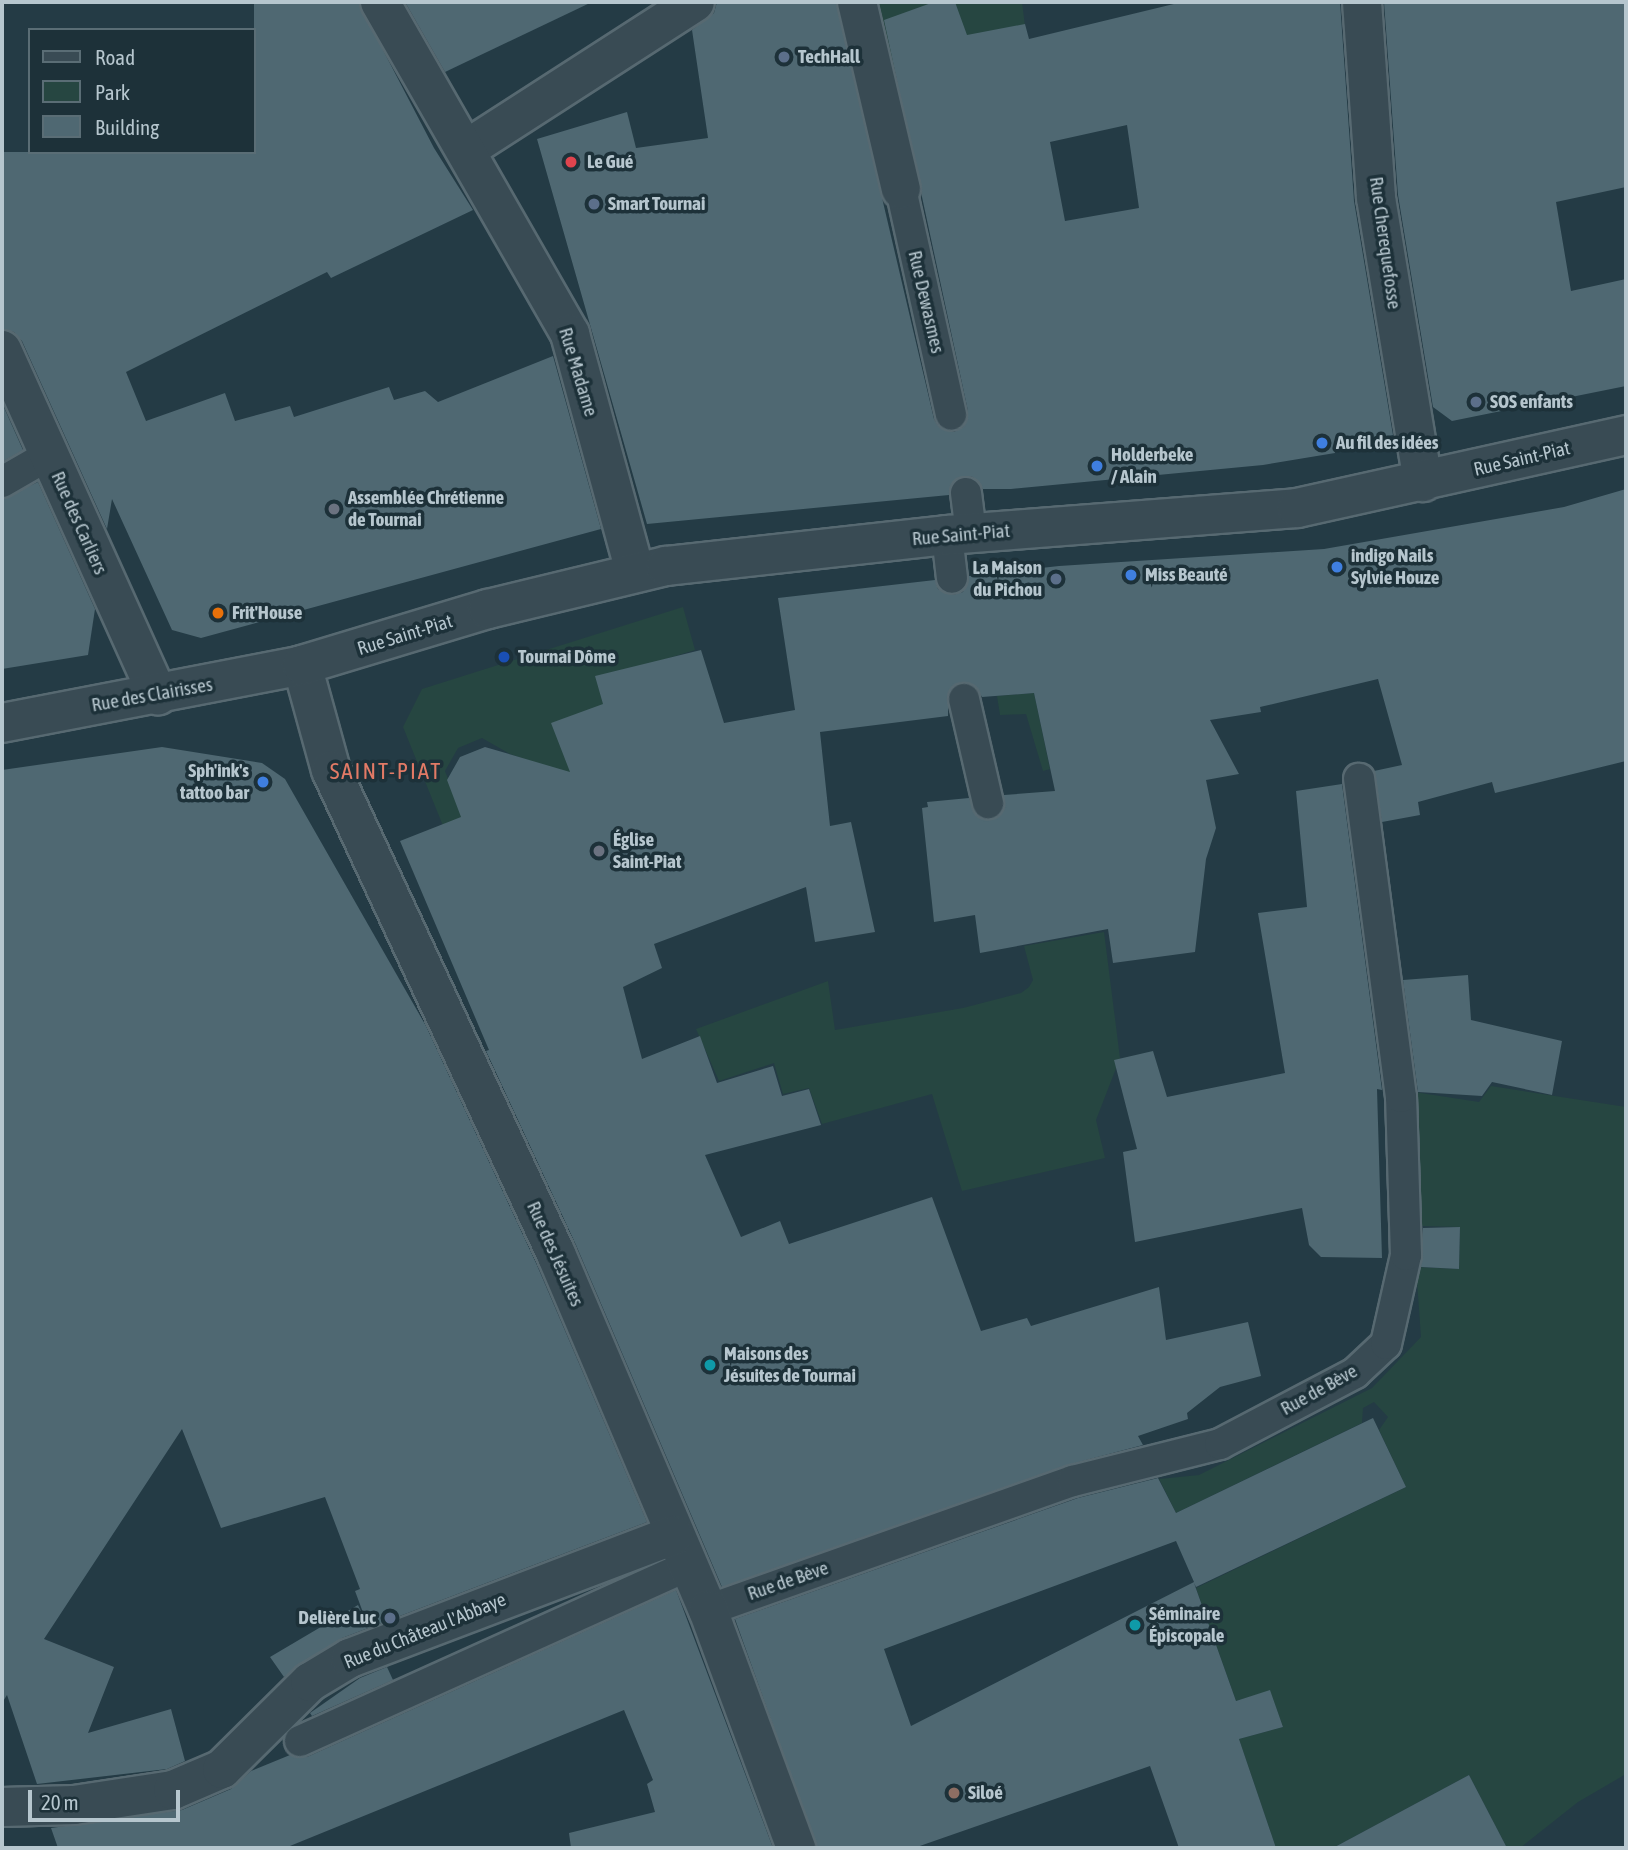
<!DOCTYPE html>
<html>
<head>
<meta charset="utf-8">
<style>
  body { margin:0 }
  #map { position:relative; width:1628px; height:1850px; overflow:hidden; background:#243b45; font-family:"Asap Condensed",sans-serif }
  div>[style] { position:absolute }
  .green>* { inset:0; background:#264641 }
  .building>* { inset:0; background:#4f6872 }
  .roads { filter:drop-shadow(2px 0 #576971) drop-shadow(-2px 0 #576971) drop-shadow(0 2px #576971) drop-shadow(0 -2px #576971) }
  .service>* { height:30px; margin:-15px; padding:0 15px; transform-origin:15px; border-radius:15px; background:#394b54 }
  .pedestrian>* { height:38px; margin:-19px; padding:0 19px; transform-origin:19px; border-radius:19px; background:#394b54 }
  .minor>* { height:38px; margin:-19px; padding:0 19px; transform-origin:19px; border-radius:19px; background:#394b54 }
  .tertiary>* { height:38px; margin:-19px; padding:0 19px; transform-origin:19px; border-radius:19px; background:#394b54 }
  .dots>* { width:19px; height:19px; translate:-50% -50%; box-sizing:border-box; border:4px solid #1d3139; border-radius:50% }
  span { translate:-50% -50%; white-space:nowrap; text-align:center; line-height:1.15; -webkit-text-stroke:7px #1d3139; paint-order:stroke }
  .poi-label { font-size:19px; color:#b6c6ce; font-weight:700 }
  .left { translate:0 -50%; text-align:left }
  .right { translate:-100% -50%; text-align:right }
  .street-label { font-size:19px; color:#b6c6ce }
  .quarter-label { font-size:23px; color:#e27a66; letter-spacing:2px }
  .frame { position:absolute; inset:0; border:4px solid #b6c6ce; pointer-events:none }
  .legend { position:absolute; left:28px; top:28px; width:228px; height:126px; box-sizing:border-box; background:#1d3139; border:2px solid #5a6d75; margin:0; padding:9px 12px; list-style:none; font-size:21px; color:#b6c6ce }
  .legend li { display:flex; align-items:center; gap:14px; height:35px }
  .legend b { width:35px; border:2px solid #5a6d75 }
  .scale { position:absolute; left:28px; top:1790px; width:152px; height:32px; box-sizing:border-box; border:4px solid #b6c6ce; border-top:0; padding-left:9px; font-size:21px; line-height:24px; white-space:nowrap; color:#b6c6ce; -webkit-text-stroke:5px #1d3139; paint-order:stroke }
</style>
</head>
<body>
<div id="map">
  <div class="green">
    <div style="clip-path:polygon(870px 2px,1022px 2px,1025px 26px,889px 73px)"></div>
    <div style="clip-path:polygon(683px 607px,695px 650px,666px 659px,585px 780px,510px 754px,482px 738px,458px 748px,445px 771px,467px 826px,450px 843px,403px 727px,422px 689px)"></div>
    <div style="clip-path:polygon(1034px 693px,1050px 769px,1043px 771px,1026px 714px,1000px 715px,997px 696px)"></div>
    <div style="clip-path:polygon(1104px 932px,1120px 1058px,1096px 1120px,1105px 1158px,962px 1191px,932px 1094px,822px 1124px,809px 1088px,783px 1094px,774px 1063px,719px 1081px,696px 1029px,828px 981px,835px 1030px,963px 1008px,1021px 993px,1029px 987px,1033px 980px,1024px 946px)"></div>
    <div style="clip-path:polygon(1491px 1086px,1626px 1107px,1626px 1774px,1578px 1802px,1520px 1848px,1507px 1848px,1469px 1775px,1333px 1848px,1276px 1848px,1239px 1739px,1283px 1727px,1270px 1691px,1236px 1701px,1196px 1588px,1406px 1487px,1379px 1430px,1388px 1417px,1374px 1402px,1363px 1408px,1362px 1423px,1176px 1513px,1159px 1479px,1199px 1475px,1372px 1388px,1421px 1337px,1416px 1267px,1459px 1269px,1460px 1227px,1421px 1226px,1414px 1092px,1479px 1102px)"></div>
  </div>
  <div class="building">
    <div style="clip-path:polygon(254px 2px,358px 2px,434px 148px,473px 210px,331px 278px,327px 272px,126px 372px,146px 421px,225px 393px,235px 421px,290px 406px,294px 417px,389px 387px,394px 400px,425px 391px,438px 402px,553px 356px,601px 529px,201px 638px,172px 630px,112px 499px,107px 529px,22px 341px,14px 332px,2px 329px,2px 152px,254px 152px)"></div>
    <div style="clip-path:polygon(405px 2px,592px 2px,445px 72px)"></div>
    <div style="clip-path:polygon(evenodd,717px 2px,836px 2px,934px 419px,939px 427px,954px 432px,963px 427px,968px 411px,884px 20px,934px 2px,955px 2px,967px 35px,1025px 24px,1029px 39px,1182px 2px,1340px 2px,1354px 201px,1393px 435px,1334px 445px,1335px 453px,1263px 465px,1011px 489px,983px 489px,973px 477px,965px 476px,955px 480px,949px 495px,647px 524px,537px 139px,627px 112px,636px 148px,708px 138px,692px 30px,714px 13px,717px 2px,1127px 125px,1139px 208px,1065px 221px,1050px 142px,1127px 125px)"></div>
    <div style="clip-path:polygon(1384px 2px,1626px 2px,1626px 187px,1556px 202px,1571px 291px,1626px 279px,1626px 386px,1452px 421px,1433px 407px,1398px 195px)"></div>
    <div style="clip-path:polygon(2px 403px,23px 450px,2px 462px)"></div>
    <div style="clip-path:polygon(38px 482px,95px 609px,88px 655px,2px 669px,2px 499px)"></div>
    <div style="clip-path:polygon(1626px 489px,1626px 761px,1495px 793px,1492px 782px,1418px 802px,1420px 815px,1382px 822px,1374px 771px,1402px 765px,1378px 679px,1260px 707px,1261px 712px,1210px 720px,1239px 774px,1206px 780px,1216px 828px,1206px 859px,1195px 952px,1113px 963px,1108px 929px,980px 953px,975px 915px,934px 922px,922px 808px,928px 807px,927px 802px,969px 798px,976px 815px,991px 820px,1004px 809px,1004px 795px,1055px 791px,1034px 693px,982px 697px,976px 687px,961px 682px,948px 693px,948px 716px,820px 732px,830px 826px,851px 822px,875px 932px,815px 942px,806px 887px,654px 944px,662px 968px,623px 987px,642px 1059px,700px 1036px,717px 1083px,773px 1066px,782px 1096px,809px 1089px,821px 1125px,705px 1155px,741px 1237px,780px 1221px,789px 1244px,932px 1197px,981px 1331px,1027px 1318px,1031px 1326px,1159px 1287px,1166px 1340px,1248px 1322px,1261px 1376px,1220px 1387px,1187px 1413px,1188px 1419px,1138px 1436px,1143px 1445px,1067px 1465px,722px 1587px,576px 1245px,486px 1051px,489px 1050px,400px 841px,461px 817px,447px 780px,460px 757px,485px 747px,570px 772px,551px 723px,603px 704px,595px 676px,701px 650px,724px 723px,795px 710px,778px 598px,935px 580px,938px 589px,953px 595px,963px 592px,969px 576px,1059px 566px,1324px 549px,1564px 507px)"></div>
    <div style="clip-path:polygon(162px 747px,262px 763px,285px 779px,426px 1026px,536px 1263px,647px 1522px,342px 1638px,284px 1677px,270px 1657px,358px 1605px,368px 1626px,355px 1591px,360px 1589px,325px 1497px,221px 1528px,182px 1429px,44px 1639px,114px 1667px,88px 1733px,171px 1709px,185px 1761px,167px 1769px,37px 1784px,7px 1695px,2px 1703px,2px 770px)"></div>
    <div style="clip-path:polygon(1342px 784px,1382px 1090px,1377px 1089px,1382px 1258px,1321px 1257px,1309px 1245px,1302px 1208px,1135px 1242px,1123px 1152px,1137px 1149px,1114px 1060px,1153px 1051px,1167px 1097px,1285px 1073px,1258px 913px,1307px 907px,1296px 791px)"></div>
    <div style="clip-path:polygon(1468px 975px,1471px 1020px,1562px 1041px,1552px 1095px,1492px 1082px,1482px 1096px,1418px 1092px,1403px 980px)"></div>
    <div style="clip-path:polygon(1460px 1227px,1459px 1269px,1421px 1267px,1423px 1228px)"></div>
    <div style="clip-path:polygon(evenodd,1373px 1418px,1406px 1487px,1196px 1587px,1194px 1583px,1236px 1701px,1270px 1690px,1283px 1727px,1239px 1739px,1276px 1848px,1179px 1848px,1150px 1766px,914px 1848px,817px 1848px,735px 1619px,1078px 1498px,1158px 1478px,1176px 1513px,1373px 1418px,1176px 1541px,1194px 1582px,911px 1726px,884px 1649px,1176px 1541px)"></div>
    <div style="clip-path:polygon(676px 1590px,773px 1848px,571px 1848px,569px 1833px,655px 1812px,647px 1784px,653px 1780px,624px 1710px,285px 1848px,58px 1848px,51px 1828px,182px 1810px,231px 1789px,251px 1771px,290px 1755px,307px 1757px)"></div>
    <div style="clip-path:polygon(387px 1667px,393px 1680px,312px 1716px,310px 1713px,360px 1678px)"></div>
    <div style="clip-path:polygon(1469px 1775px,1507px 1848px,1333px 1848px)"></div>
  </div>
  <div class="roads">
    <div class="service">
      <div style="left:901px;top:189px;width:231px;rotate:77.5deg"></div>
      <div style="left:2px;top:482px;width:54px;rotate:-29.9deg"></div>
      <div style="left:966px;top:493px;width:40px;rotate:82.9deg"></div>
      <div style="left:947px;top:535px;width:43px;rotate:83.4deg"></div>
      <div style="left:964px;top:699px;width:107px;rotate:77deg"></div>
      <div style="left:708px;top:1610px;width:387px;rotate:-19.5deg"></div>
      <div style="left:1073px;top:1481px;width:152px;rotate:-14.1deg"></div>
      <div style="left:1220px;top:1444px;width:153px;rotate:-27.7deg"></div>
      <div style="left:1355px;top:1373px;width:42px;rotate:-43.1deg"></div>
      <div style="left:1386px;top:1344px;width:91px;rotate:-77.3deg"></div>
      <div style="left:1406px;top:1255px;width:158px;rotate:-91.8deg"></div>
      <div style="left:1401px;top:1097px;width:321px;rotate:-97.5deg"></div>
      <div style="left:300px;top:1741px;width:425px;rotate:-24.3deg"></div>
    </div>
    <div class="pedestrian">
      <div style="left:857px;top:2px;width:192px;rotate:76.8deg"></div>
      <div style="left:467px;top:149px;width:271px;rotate:-32.8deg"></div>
    </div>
    <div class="minor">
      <div style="left:380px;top:2px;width:383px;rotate:60.2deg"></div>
      <div style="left:570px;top:334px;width:247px;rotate:74.7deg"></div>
      <div style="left:1362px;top:2px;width:196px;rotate:85.9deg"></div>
      <div style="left:1376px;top:198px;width:288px;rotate:80.6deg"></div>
      <div style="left:2px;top:350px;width:379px;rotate:65.7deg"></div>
      <div style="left:302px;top:665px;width:109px;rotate:74.6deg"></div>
      <div style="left:331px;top:770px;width:534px;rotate:65.07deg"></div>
      <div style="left:556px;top:1254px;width:387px;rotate:66.9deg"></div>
      <div style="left:708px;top:1610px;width:254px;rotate:69.7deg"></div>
      <div style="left:2px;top:1807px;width:72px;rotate:-1.6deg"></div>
      <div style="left:74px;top:1805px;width:100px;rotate:-8.6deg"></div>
      <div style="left:173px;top:1790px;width:53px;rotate:-23.2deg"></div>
      <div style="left:222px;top:1769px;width:124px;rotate:-44.7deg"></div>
      <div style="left:310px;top:1682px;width:47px;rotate:-31deg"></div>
      <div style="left:350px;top:1658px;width:346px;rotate:-20.8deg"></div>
    </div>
    <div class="tertiary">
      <div style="left:2px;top:723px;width:306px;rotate:-10.9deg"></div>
      <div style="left:302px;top:665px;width:194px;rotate:-16.8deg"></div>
      <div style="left:488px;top:609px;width:183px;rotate:-13.6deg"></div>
      <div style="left:666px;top:566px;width:283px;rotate:-6.3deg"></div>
      <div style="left:947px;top:535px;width:351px;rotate:-4.4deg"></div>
      <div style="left:1297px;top:508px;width:337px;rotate:-12.5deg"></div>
    </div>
  </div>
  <div class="dots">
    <div style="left:784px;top:57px;background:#5c6f8a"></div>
    <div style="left:571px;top:162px;background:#e0444e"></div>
    <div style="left:594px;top:204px;background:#5c6f8a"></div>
    <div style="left:1476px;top:402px;background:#5c6f8a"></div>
    <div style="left:1322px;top:443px;background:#3f7fe0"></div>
    <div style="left:1097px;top:466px;background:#3f7fe0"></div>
    <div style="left:334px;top:509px;background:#6b7280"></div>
    <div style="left:1337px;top:567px;background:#3f7fe0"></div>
    <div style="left:1131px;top:575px;background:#3f7fe0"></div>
    <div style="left:1056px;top:579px;background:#5c6f8a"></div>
    <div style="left:218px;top:613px;background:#e8710a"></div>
    <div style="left:504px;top:657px;background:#1a4fb4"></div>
    <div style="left:263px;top:782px;background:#3f7fe0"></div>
    <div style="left:599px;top:851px;background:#6b7280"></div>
    <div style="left:710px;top:1365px;background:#0f9aa8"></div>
    <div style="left:390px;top:1618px;background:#5c6f8a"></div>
    <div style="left:1135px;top:1625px;background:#0f9aa8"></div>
    <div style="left:954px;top:1793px;background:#8d6e63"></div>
  </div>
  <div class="poi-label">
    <span class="left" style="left:798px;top:57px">TechHall</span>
    <span class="left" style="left:587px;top:162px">Le Gué</span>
    <span class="left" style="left:608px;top:204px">Smart Tournai</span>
    <span class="left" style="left:1490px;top:402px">SOS enfants</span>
    <span class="left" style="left:1336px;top:443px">Au fil des idées</span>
    <span class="left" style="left:1111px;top:466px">Holderbeke<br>/ Alain</span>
    <span class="left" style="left:348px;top:509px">Assemblée Chrétienne<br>de Tournai</span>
    <span class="left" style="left:1351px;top:567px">indigo Nails<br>Sylvie Houze</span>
    <span class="right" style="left:1042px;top:579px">La Maison<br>du Pichou</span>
    <span class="left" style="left:1145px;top:575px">Miss Beauté</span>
    <span class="left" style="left:232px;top:613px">Frit'House</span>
    <span class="left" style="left:518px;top:657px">Tournai Dôme</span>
    <span class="right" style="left:249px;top:782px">Sph'ink's<br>tattoo bar</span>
    <span class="left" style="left:613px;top:851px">Église<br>Saint-Piat</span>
    <span class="left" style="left:724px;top:1365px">Maisons des<br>Jésuites de Tournai</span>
    <span class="left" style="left:1149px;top:1625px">Séminaire<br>Épiscopale</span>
    <span class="right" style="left:376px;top:1618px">Delière Luc</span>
    <span class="left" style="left:968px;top:1793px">Siloé</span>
  </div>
  <div class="street-label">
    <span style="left:1385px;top:243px;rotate:82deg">Rue Cherequefosse</span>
    <span style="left:926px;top:302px;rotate:77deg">Rue Dewasmes</span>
    <span style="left:578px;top:372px;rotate:73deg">Rue Madame</span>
    <span style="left:1522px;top:459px;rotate:-13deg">Rue Saint-Piat</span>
    <span style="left:79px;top:523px;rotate:66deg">Rue des Carliers</span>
    <span style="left:961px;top:535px;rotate:-5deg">Rue Saint-Piat</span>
    <span style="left:405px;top:635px;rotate:-17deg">Rue Saint-Piat</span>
    <span style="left:152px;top:695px;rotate:-10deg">Rue des Clairisses</span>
    <span style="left:555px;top:1254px;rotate:66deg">Rue des Jésuites</span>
    <span style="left:1319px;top:1390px;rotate:-29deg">Rue de Bève</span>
    <span style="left:788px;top:1581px;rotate:-19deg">Rue de Bève</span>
    <span style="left:425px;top:1631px;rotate:-22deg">Rue du Château l'Abbaye</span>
  </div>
  <div class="quarter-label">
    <span style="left:386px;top:771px">SAINT-PIAT</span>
  </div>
  <div class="frame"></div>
  <ul class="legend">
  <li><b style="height:9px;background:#394b54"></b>Road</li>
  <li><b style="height:19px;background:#264641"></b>Park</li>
  <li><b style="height:19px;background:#4f6872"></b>Building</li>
  </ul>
  <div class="scale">20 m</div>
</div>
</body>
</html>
